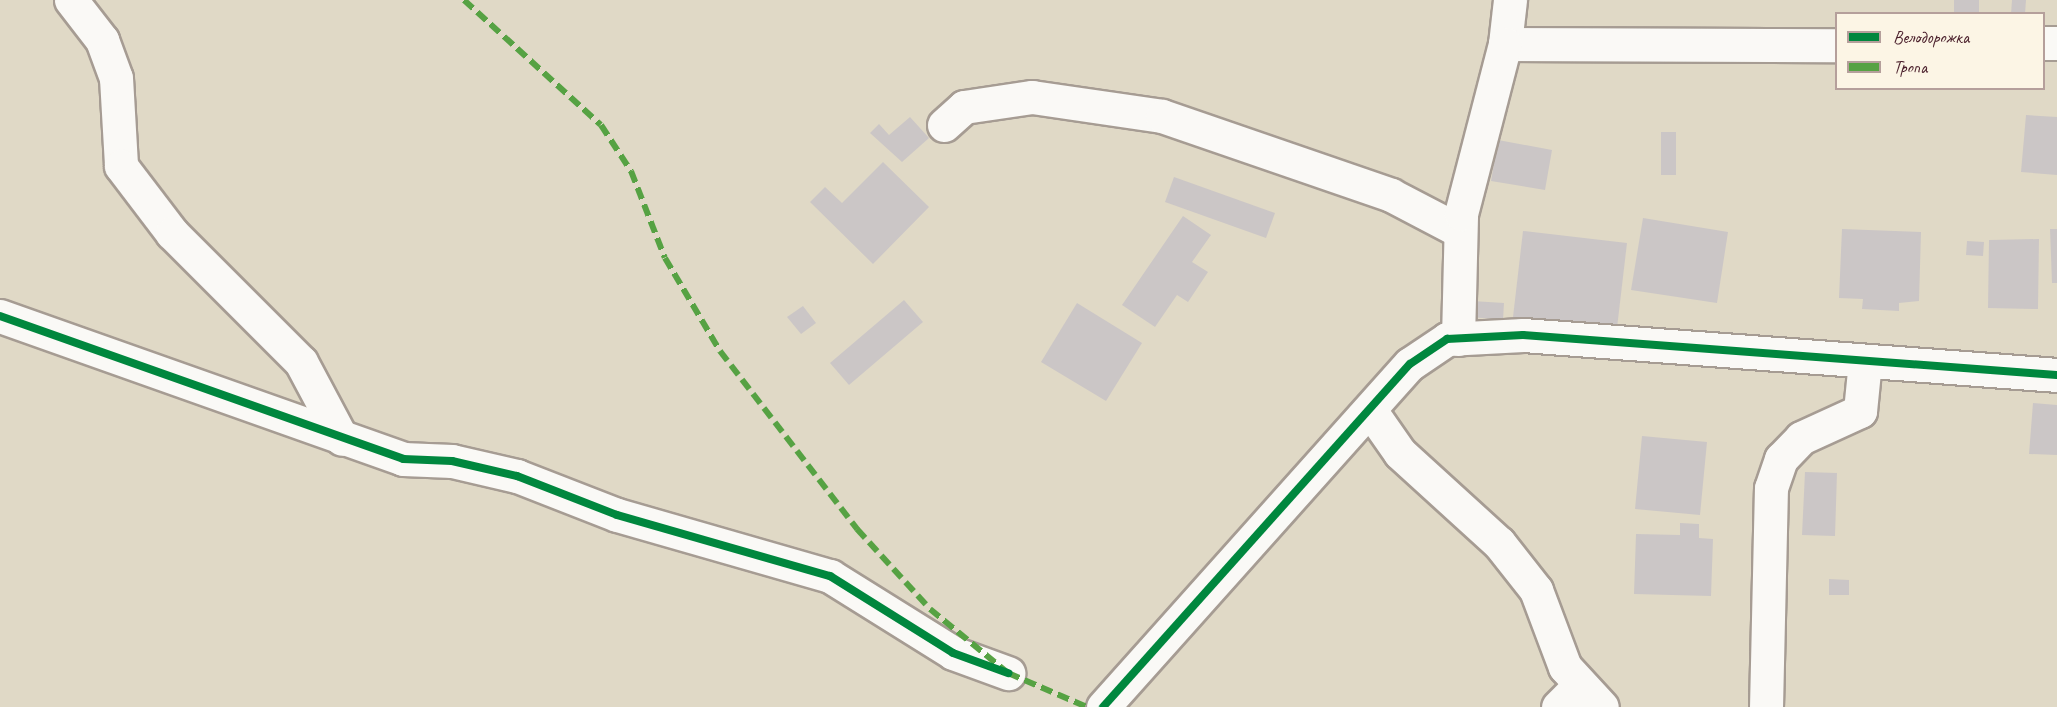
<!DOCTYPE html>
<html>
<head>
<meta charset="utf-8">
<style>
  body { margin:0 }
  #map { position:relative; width:2057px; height:707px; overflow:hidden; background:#e0d9c6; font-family:Caveat,sans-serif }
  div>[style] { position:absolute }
  .building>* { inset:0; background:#cbc6c6 }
  .roads { filter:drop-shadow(2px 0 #a69c93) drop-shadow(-2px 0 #a69c93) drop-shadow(0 2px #a69c93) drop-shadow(0 -2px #a69c93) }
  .minor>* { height:33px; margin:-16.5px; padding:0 16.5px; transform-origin:16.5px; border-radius:16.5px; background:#faf9f6 }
  .quiet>* { height:6px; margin-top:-3px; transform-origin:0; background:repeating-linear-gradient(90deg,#56a243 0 12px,transparent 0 18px) }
  .cycleway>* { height:8px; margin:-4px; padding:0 4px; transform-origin:4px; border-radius:4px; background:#00873e }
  span { translate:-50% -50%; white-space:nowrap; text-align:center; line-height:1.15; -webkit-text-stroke:4.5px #fcf5e5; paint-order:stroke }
  .legend { position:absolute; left:1835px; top:12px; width:210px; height:78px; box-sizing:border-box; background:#fcf5e5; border:2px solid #b59f9b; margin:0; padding:8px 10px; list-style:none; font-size:18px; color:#4a1f2b }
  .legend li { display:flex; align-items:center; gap:12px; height:30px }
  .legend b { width:30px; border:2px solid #b59f9b }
</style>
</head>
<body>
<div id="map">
  <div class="building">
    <div style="clip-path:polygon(1954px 0,1979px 0,1979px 14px,1954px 14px)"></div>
    <div style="clip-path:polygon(2012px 0,2026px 0,2025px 14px,2011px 14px)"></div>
    <div style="clip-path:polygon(2026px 115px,2057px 117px,2057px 175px,2021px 172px)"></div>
    <div style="clip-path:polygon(910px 117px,929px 138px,902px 162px,870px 133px,879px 124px,889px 135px)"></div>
    <div style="clip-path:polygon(1661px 132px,1676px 132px,1676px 175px,1661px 175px)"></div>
    <div style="clip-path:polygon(1498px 140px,1552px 150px,1545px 190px,1491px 181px)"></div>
    <div style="clip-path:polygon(883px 162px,929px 207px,873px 264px,810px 202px,825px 187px,842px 203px)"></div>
    <div style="clip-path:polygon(1174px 177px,1275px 213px,1266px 238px,1165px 202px)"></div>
    <div style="clip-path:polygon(1183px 216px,1211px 235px,1192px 262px,1208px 272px,1188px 302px,1177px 295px,1155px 327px,1122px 305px)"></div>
    <div style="clip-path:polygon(1643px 218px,1728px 232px,1717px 303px,1631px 290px)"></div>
    <div style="clip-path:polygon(1842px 229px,1921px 232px,1919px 301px,1899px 303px,1899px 311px,1862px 309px,1863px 299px,1839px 298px)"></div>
    <div style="clip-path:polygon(2050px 229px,2057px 229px,2057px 283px,2052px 283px)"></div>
    <div style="clip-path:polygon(1523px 231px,1627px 243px,1617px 328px,1513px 317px)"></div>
    <div style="clip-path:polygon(2039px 239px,2038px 309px,1988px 308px,1989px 240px)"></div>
    <div style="clip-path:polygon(1967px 241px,1984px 242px,1983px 256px,1966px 255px)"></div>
    <div style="clip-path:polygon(904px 300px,923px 322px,849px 385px,830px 363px)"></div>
    <div style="clip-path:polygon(1472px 301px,1504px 303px,1503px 320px,1471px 317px)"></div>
    <div style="clip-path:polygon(1077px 303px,1142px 343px,1106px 401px,1041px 362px)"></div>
    <div style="clip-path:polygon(803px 306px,816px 323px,801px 334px,787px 317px)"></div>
    <div style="clip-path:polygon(2033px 403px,2057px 405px,2057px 455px,2029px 454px)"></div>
    <div style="clip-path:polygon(1642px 436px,1707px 442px,1700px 515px,1635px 509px)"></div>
    <div style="clip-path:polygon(1805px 472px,1837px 473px,1835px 536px,1802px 535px)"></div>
    <div style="clip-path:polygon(1680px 523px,1699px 524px,1699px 538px,1713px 539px,1711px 596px,1634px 594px,1636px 534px,1680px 535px)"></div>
    <div style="clip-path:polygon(1829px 579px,1849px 580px,1849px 595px,1829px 595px)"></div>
  </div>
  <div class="roads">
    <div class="minor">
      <div style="left:71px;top:0;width:51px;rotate:52.2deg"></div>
      <div style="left:102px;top:40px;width:40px;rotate:69.8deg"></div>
      <div style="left:116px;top:78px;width:88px;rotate:86.7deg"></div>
      <div style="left:121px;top:166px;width:84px;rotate:52.7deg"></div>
      <div style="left:172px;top:233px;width:182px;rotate:45deg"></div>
      <div style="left:301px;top:362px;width:87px;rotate:62deg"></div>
      <div style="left:1510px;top:0;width:44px;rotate:96.5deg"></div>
      <div style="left:1505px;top:44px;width:331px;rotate:0.2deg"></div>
      <div style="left:2044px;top:43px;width:13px"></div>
      <div style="left:944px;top:125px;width:27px;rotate:-42deg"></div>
      <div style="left:964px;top:107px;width:69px;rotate:-8.4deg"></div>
      <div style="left:1032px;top:97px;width:131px;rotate:8.3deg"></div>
      <div style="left:1162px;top:116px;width:242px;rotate:19deg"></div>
      <div style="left:1391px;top:195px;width:78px;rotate:27.6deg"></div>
      <div style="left:0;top:316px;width:428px;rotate:19.5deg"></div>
      <div style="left:403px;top:459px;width:49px;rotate:2.3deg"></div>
      <div style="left:452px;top:461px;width:67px;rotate:13deg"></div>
      <div style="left:517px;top:476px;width:107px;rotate:21.3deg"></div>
      <div style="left:617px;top:515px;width:222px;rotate:16deg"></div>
      <div style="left:830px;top:576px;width:145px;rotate:32deg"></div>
      <div style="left:953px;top:653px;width:59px;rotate:20deg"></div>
      <div style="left:1458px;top:339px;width:125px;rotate:-88.6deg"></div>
      <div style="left:1461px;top:214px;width:176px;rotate:-75.5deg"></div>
      <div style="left:1370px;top:410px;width:52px;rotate:55.1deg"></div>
      <div style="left:1400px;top:453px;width:134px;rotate:42.3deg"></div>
      <div style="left:1499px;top:543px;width:60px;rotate:51.8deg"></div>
      <div style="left:1536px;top:590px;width:82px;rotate:69.4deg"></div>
      <div style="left:1565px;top:667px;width:54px;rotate:47.2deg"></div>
      <div style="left:1103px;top:707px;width:460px;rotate:-48.2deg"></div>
      <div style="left:1410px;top:364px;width:45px;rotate:-34deg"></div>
      <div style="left:1447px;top:339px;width:76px;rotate:-3deg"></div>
      <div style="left:1523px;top:335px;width:535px;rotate:4.28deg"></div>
      <div style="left:1558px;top:707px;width:30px;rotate:-45deg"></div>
      <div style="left:1766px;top:707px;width:219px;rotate:-88.7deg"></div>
      <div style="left:1771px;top:488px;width:31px;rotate:-71deg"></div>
      <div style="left:1781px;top:459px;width:29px;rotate:-46deg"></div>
      <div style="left:1801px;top:438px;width:65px;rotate:-24.6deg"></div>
      <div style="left:1860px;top:411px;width:50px;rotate:-84.3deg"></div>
    </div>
  </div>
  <div class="quiet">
    <div style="left:464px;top:0;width:185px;rotate:42.4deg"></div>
    <div style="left:601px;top:125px;width:55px;rotate:56.9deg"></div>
    <div style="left:631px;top:171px;width:93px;rotate:68.7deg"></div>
    <div style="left:665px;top:258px;width:108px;rotate:59.4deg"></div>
    <div style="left:720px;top:351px;width:225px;rotate:52.4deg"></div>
    <div style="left:857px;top:529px;width:108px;rotate:47.6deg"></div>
    <div style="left:930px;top:609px;width:101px;rotate:39.4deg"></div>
    <div style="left:1008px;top:673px;width:86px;rotate:23.3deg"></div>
  </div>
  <div class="cycleway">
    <div style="left:0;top:316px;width:428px;rotate:19.5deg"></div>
    <div style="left:403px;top:459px;width:49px;rotate:2.3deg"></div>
    <div style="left:452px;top:461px;width:67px;rotate:13deg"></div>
    <div style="left:517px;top:476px;width:107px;rotate:21.3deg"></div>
    <div style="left:617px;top:515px;width:222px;rotate:16deg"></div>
    <div style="left:830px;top:576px;width:145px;rotate:32deg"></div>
    <div style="left:953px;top:653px;width:59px;rotate:20deg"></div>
    <div style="left:1103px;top:707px;width:460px;rotate:-48.2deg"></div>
    <div style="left:1410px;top:364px;width:45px;rotate:-34deg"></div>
    <div style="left:1447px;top:339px;width:76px;rotate:-3deg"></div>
    <div style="left:1523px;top:335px;width:535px;rotate:4.28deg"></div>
  </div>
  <ul class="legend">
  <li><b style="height:8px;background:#00873e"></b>Велодорожка</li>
  <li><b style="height:8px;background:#56a243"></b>Тропа</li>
  </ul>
</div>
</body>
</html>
